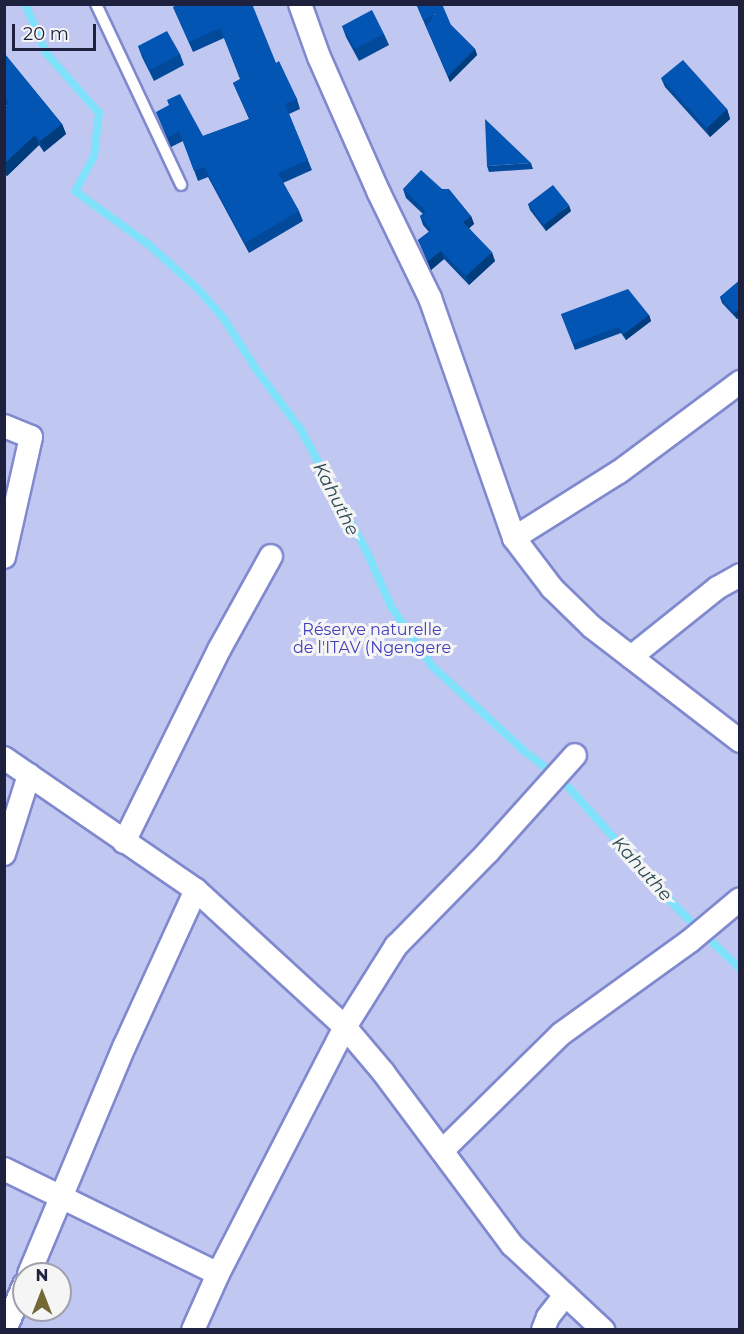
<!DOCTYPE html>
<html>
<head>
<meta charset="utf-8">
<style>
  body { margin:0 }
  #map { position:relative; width:744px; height:1334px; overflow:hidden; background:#e4e7f6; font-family:Montserrat,sans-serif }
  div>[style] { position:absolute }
  .green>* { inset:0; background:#c0c7f1 }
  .stream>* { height:8px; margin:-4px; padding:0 4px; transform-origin:4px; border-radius:4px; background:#80e1fa }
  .roads { filter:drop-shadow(2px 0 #8089ce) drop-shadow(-2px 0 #8089ce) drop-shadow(0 2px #8089ce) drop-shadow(0 -2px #8089ce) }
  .lane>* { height:10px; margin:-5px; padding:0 5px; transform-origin:5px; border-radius:5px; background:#fff }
  .street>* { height:22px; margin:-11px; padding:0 11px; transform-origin:11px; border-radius:11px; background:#fff }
  .wall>* { inset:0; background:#024999 }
  .shaded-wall>* { inset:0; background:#013c7d }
  .building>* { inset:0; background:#0255b2 }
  span { translate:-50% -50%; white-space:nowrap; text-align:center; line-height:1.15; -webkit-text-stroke:6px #f5f5f5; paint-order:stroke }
  .park-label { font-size:16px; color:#433fbf }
  .water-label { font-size:18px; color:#2a4851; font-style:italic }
  .frame { position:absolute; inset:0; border:6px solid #1e213d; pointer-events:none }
  .north { position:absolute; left:12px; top:1262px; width:60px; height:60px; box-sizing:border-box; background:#f5f5f5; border:2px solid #9fa0ab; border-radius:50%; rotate:0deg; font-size:16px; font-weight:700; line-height:24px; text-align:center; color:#1e213d }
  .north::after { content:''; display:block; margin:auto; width:21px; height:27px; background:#736734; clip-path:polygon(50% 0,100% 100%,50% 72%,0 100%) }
  .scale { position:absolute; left:12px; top:24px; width:84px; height:27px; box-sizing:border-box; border:3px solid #1e213d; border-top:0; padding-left:8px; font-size:18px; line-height:21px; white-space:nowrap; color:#1e213d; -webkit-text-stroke:4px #f5f5f5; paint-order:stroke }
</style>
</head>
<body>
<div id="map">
  <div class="green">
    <div style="clip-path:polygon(evenodd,5px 5px,739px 5px,739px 1329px,5px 1330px,5px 5px,24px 1274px,60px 1274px,60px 1310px,24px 1310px,24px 1274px)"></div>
  </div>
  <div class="stream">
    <div style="left:25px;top:4px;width:53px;rotate:66.8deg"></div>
    <div style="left:46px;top:53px;width:80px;rotate:48.5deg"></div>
    <div style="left:99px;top:113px;width:43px;rotate:96.6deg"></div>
    <div style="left:94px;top:156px;width:40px;rotate:118deg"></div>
    <div style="left:75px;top:191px;width:90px;rotate:36deg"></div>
    <div style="left:148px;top:244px;width:67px;rotate:42deg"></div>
    <div style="left:198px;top:289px;width:40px;rotate:49deg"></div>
    <div style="left:224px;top:319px;width:59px;rotate:57.4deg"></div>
    <div style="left:256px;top:369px;width:76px;rotate:53.6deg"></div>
    <div style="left:301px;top:430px;width:136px;rotate:61.6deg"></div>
    <div style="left:366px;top:550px;width:64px;rotate:65.9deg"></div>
    <div style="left:392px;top:608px;width:70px;rotate:55.4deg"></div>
    <div style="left:432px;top:666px;width:125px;rotate:42.7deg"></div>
    <div style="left:524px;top:751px;width:46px;rotate:37.1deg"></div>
    <div style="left:561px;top:779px;width:178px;rotate:48deg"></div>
    <div style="left:680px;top:911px;width:83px;rotate:44deg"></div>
  </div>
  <div class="roads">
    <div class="lane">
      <div style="left:96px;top:4px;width:200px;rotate:64.8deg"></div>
    </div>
    <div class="street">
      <div style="left:300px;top:4px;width:56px;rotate:70.3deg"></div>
      <div style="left:319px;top:57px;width:149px;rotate:66.2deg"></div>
      <div style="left:379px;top:193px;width:117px;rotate:64.1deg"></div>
      <div style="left:430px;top:298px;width:254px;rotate:70.7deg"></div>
      <div style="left:514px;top:538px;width:63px;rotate:52.8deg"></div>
      <div style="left:552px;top:588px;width:56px;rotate:44.3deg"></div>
      <div style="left:592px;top:627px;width:187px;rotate:37.6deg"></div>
      <div style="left:4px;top:426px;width:29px;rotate:22deg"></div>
      <div style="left:31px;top:437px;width:123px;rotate:102.7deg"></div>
      <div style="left:514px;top:538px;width:124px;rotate:-32.2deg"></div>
      <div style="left:619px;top:472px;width:151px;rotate:-36.6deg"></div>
      <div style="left:631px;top:657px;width:110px;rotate:-38.7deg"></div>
      <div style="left:717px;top:588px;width:26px;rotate:-29deg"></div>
      <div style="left:4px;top:758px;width:233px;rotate:34.5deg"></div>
      <div style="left:196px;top:890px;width:202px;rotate:42.6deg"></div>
      <div style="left:345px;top:1027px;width:59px;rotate:49.8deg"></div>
      <div style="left:383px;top:1072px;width:216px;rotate:53.3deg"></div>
      <div style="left:512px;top:1245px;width:125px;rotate:43deg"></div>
      <div style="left:124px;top:842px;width:216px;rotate:-63.7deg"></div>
      <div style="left:220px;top:648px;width:105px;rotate:-61deg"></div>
      <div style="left:4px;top:854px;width:83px;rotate:-72.4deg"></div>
      <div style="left:442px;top:1151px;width:167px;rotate:-44.5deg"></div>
      <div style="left:561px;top:1034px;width:159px;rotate:-35.8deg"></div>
      <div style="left:690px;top:941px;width:65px;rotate:-40deg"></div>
      <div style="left:4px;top:1169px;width:238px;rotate:26.1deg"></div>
      <div style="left:29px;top:1274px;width:248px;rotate:-67.3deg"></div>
      <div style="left:125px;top:1045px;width:170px;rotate:-65.4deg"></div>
      <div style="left:5px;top:1330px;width:49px;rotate:-67.1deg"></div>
      <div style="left:193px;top:1330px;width:61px;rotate:-65.9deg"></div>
      <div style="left:218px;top:1274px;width:278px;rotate:-62.8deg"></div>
      <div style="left:345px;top:1027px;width:96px;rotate:-57.8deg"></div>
      <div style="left:396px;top:946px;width:132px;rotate:-45.6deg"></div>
      <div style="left:488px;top:852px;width:130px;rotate:-48.1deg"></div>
      <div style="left:543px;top:1330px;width:14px;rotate:-69deg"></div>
      <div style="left:548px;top:1317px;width:28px;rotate:-52deg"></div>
    </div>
  </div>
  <div class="wall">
    <div style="clip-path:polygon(230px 4px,276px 63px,297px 99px,300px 109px,289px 114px,312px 170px,283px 183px,299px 211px,303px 221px,249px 253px,208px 177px,198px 181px,183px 141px,171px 147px,156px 112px,203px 136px,249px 119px,233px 83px,240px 79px,224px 38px,193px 52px,173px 7px)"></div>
    <div style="clip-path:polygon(416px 4px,451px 25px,475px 49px,477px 55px,450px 82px)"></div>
    <div style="clip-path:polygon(342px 26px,384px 34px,389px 45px,359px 61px,346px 37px)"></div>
    <div style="clip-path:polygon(138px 46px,180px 54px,184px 65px,154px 81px,142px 57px)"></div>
    <div style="clip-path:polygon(4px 53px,62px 124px,66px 134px,44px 152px,39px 145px,7px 176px,4px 173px,4px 108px,7px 106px,4px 103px)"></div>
    <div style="clip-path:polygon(661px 78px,727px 109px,730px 119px,710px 137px,665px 87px)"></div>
    <div style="clip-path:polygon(531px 163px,533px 169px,489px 172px,487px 166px)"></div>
    <div style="clip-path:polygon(403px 189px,471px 216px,474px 224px,469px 228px,495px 261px,469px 285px,444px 259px,431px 270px,418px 240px,429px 232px,423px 225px,420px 216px,423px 214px,406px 198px)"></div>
    <div style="clip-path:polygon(528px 204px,571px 211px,546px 231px,530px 210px)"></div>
    <div style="clip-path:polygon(740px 280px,740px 316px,737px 319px,722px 303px,720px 297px)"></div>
    <div style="clip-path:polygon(561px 314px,649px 315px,651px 321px,626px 340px,621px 333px,575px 350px)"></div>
  </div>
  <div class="shaded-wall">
    <div style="clip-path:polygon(475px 49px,477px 55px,450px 82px,448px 76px)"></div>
    <div style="clip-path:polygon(727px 109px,730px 119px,710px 137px,707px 128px)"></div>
    <div style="clip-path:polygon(62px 124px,66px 134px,44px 152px,40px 141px)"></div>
    <div style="clip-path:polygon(35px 135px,39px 145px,7px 176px,4px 168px,4px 164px)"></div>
    <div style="clip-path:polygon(569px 205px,571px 211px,546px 231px,544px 225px)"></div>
    <div style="clip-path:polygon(471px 216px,474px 224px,466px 231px,463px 222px)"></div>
    <div style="clip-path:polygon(441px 251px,444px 259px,431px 270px,428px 261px)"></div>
    <div style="clip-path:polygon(492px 252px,495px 261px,469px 285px,466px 276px)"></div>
    <div style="clip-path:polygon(740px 309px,740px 316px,737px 319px,734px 313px)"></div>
    <div style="clip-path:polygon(649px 315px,651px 321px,626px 340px,624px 334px)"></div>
  </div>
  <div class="building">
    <div style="clip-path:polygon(179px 4px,230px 4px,231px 5px,252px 4px,276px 63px,279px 61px,297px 99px,285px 104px,308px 160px,278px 173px,299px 211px,245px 243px,204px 167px,194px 171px,179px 131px,168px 137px,156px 112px,169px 105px,167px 100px,180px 94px,203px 136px,250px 119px,233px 83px,241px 79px,220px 28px,189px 42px,173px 7px)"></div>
    <div style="clip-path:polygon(417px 4px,442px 4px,451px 25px,475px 49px,448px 76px,426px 26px,435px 14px,423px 20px)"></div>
    <div style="clip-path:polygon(372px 10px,384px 34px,355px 49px,342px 26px)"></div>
    <div style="clip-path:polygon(167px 31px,180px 54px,150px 70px,138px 46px)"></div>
    <div style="clip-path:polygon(4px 53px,62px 124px,40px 141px,35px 135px,4px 164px,4px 108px,9px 104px,4px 97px)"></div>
    <div style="clip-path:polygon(683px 60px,727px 109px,707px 128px,661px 78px)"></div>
    <div style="clip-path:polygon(485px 119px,531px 163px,487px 166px)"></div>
    <div style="clip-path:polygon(421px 170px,442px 189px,449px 189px,471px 216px,463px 222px,492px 252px,466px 276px,441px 251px,428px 261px,418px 240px,431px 230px,420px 216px,426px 211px,403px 189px)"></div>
    <div style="clip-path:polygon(553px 185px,569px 205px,544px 225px,528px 204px)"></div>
    <div style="clip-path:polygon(740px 280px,740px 309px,734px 313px,720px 297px)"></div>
    <div style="clip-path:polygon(628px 289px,649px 315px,624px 334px,619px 327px,573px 344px,561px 314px)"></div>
  </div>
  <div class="park-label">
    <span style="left:372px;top:639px">Réserve naturelle<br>de l'ITAV (Ngengere</span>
  </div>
  <div class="water-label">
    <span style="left:336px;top:499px;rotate:63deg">Kahuthe</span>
    <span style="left:642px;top:869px;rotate:48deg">Kahuthe</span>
  </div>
  <div class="frame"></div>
  <div class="north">N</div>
  <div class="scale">20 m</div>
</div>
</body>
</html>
